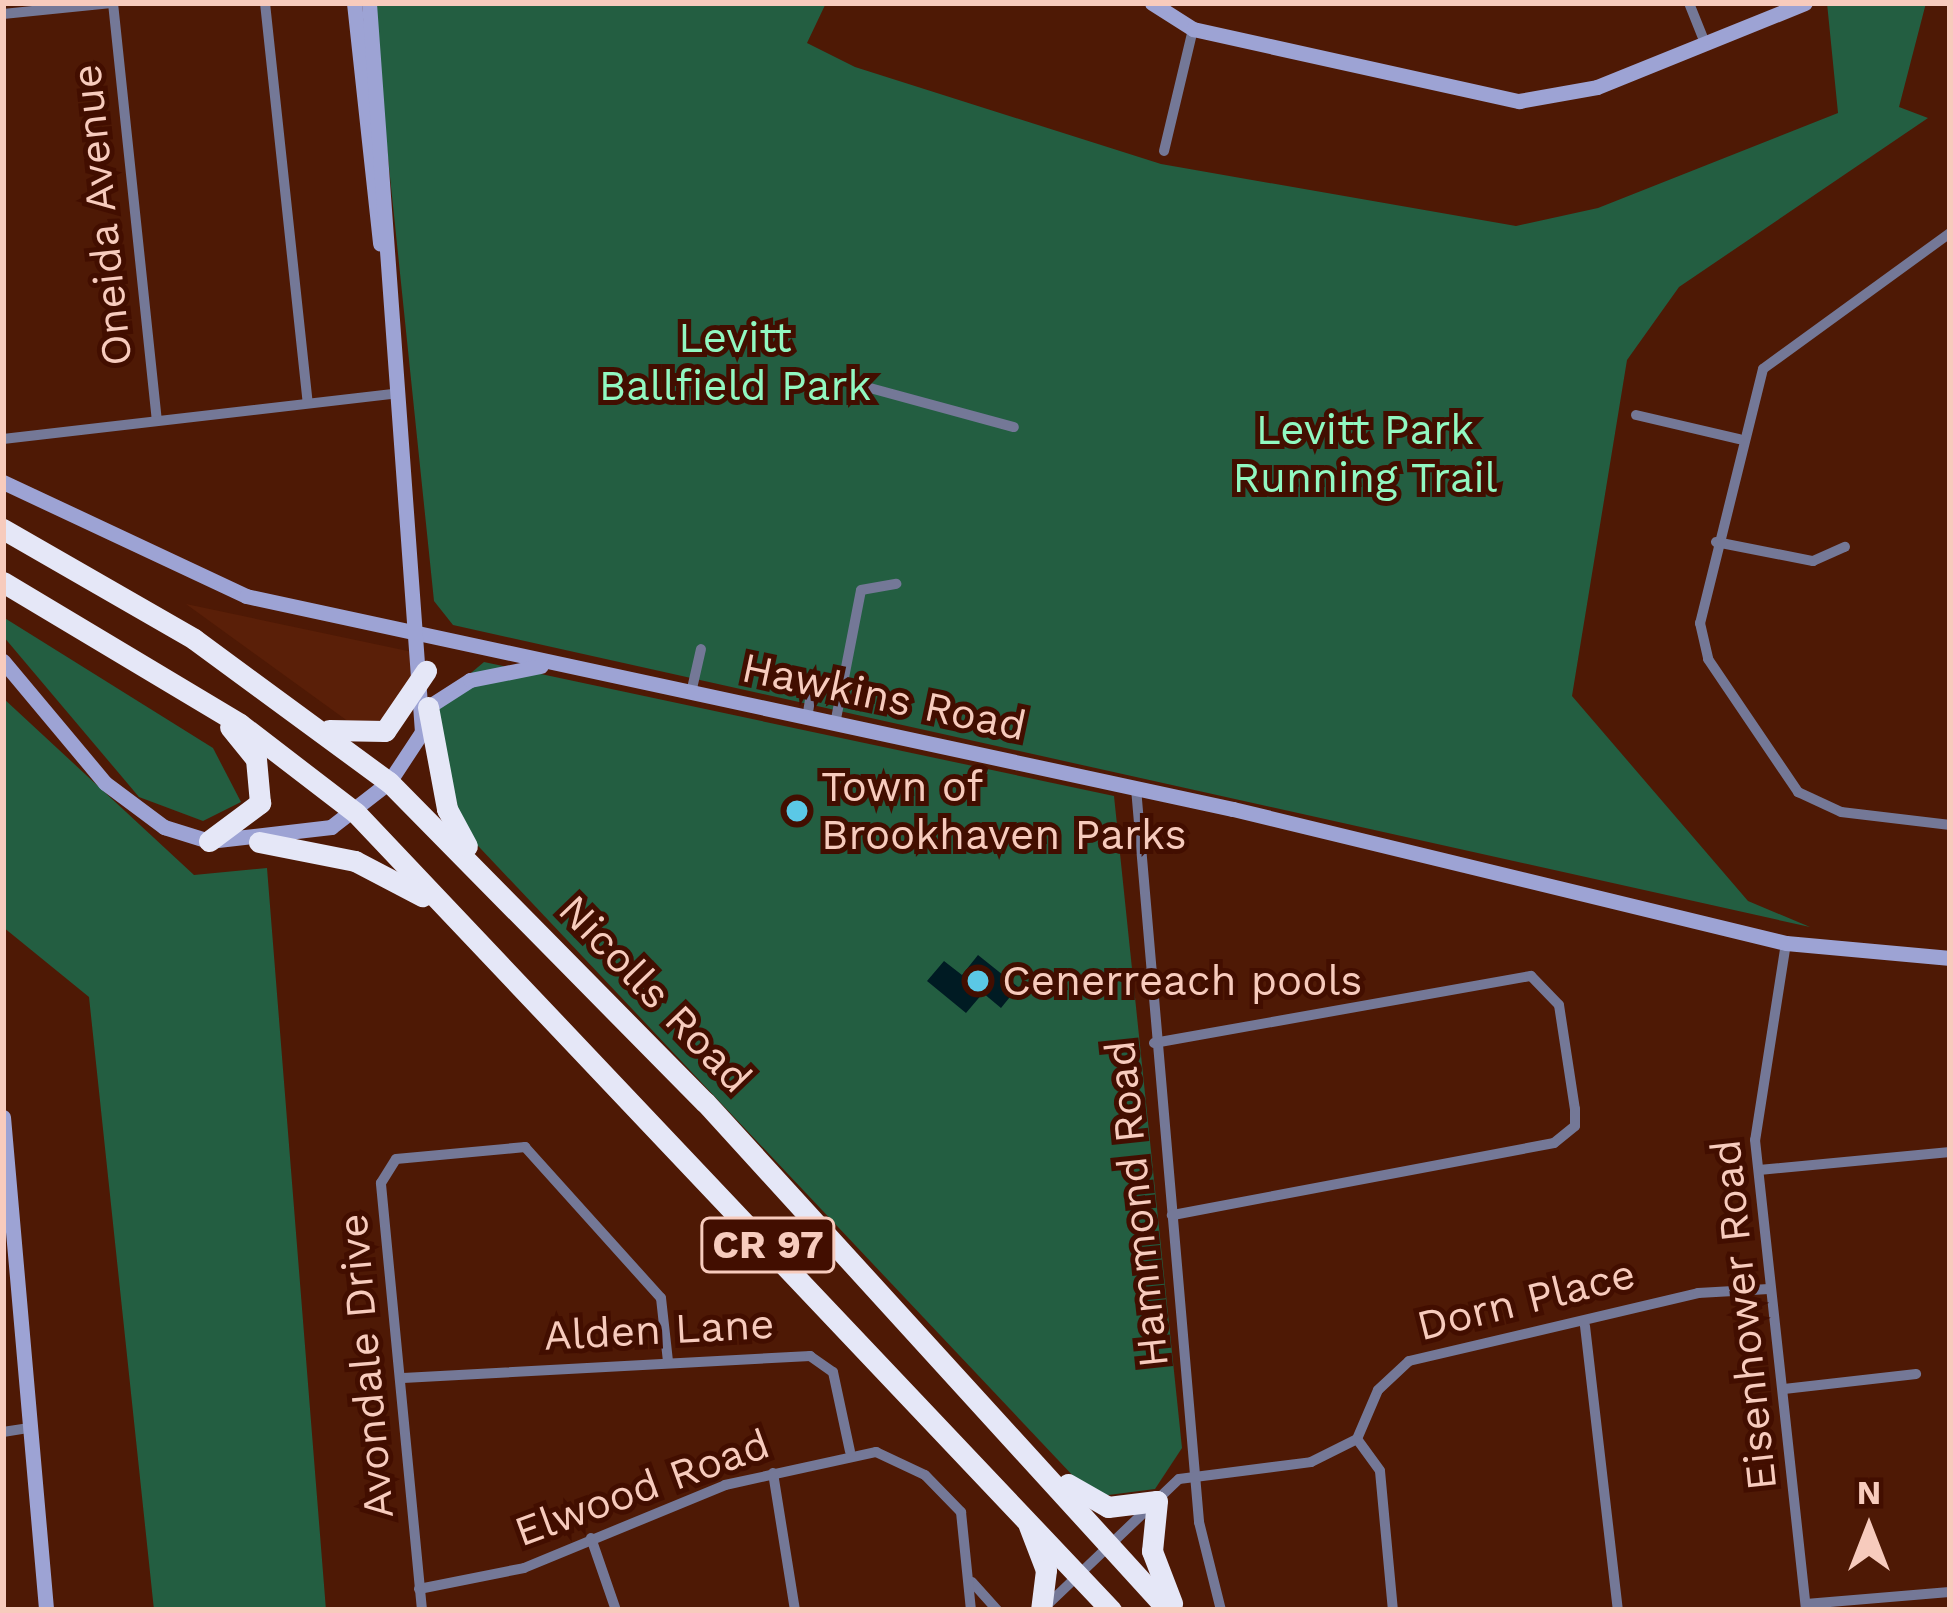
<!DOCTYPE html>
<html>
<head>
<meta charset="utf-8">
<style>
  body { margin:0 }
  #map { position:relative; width:1953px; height:1613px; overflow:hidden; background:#4e1905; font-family:"Work Sans",sans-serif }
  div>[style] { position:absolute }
  .built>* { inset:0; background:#5a1f08 }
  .green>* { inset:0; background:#235e41 }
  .water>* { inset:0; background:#001b23 }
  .street>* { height:10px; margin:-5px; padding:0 5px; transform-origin:5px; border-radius:5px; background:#747897 }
  .secondary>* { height:15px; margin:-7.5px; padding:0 7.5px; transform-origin:7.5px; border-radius:7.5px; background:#9da3d4 }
  .highway>* { height:21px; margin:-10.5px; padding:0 10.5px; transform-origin:10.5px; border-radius:10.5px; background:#e5e7f7 }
  .dots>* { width:33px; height:33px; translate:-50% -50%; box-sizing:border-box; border:6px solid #420e00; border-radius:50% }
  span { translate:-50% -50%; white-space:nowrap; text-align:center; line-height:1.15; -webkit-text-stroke:10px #420e00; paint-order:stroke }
  .shield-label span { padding:3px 9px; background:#420e00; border:3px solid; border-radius:9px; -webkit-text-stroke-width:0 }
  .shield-label { font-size:39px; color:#f7cbbd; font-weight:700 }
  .street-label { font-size:42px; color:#f7cbbd }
  .park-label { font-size:42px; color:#91f8c1 }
  .poi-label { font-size:42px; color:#f7cbbd }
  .left { translate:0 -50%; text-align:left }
  .frame { position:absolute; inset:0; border:6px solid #f7cbbd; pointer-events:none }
  .north { position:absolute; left:1809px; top:1469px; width:120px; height:120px; -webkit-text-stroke:9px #420e00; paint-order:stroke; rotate:0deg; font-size:33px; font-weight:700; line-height:48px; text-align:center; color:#f7cbbd }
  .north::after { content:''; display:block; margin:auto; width:42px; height:54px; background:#f7cbbd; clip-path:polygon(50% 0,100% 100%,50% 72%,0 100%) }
</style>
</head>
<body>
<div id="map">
  <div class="built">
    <div style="clip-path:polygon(186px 604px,422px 654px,423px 672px,367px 735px)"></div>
  </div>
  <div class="green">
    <div style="clip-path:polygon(372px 3px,826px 3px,807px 43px,855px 67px,1161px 164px,1516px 226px,1598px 208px,1838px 113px,1827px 3px,1926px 3px,1899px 107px,1928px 118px,1679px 287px,1627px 360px,1572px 696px,1748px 901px,1810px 927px,453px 625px,434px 601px)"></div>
    <div style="clip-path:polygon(3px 617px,213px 748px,241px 802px,203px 821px,139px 797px,3px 636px)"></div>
    <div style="clip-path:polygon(484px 662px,1114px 796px,1182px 1448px,1155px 1489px,1093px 1497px,464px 831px,437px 727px,440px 699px)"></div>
    <div style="clip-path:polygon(3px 698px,194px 875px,267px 868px,326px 1610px,154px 1610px,89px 997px,3px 927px)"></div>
  </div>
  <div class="water">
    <div style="clip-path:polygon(978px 955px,1018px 987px,1001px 1008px,983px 993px,966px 1013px,927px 981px,944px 961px,962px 975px)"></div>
  </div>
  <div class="street">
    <div style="left:113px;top:3px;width:420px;rotate:84deg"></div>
    <div style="left:265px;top:3px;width:402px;rotate:83.9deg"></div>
    <div style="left:1689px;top:3px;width:43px;rotate:68.2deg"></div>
    <div style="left:3px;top:14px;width:109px;rotate:-5.8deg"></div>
    <div style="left:1164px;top:151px;width:125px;rotate:-76.6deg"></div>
    <div style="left:1950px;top:233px;width:231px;rotate:144deg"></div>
    <div style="left:1763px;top:369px;width:262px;rotate:103.9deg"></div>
    <div style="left:1700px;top:623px;width:37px;rotate:77deg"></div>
    <div style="left:1708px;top:659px;width:161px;rotate:55.9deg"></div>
    <div style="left:1798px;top:792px;width:47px;rotate:24.9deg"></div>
    <div style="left:1841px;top:812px;width:110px;rotate:6.8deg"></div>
    <div style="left:870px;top:388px;width:149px;rotate:15.2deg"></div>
    <div style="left:1636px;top:415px;width:106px;rotate:13.1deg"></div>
    <div style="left:3px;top:439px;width:399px;rotate:-6.6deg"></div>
    <div style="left:1716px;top:542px;width:99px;rotate:11.1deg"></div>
    <div style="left:1813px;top:561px;width:35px;rotate:-24deg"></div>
    <div style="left:691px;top:693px;width:45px;rotate:-77.2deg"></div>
    <div style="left:807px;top:718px;width:43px;rotate:-80.5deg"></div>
    <div style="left:835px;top:724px;width:136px;rotate:-79deg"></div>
    <div style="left:861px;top:590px;width:36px;rotate:-10deg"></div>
    <div style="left:1136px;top:788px;width:737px;rotate:85.09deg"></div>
    <div style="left:1199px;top:1522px;width:91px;rotate:76deg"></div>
    <div style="left:1786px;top:943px;width:199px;rotate:98.9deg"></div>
    <div style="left:1755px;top:1140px;width:473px;rotate:83.8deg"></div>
    <div style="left:1154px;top:1043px;width:383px;rotate:-10.1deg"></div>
    <div style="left:1531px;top:976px;width:40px;rotate:46deg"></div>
    <div style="left:1559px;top:1005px;width:105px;rotate:81.3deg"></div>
    <div style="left:1575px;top:1109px;width:17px;rotate:90deg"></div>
    <div style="left:1575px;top:1126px;width:27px;rotate:141deg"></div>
    <div style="left:1554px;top:1143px;width:389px;rotate:169.3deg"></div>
    <div style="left:1759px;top:1170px;width:192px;rotate:-5.4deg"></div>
    <div style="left:1585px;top:1326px;width:286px;rotate:83.4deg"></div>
    <div style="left:403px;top:1378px;width:408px;rotate:-3.1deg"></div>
    <div style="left:810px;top:1356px;width:28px;rotate:35deg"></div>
    <div style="left:833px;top:1372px;width:81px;rotate:77.9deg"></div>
    <div style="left:1784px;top:1389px;width:133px;rotate:-6.5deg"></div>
    <div style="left:3px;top:1432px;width:25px;rotate:-9deg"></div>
    <div style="left:1357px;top:1439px;width:39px;rotate:54deg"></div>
    <div style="left:1380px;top:1471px;width:140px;rotate:84.7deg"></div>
    <div style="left:773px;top:1473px;width:139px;rotate:80.9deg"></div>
    <div style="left:591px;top:1538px;width:76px;rotate:70.9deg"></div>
    <div style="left:972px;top:1582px;width:38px;rotate:48deg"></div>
    <div style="left:419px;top:1589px;width:107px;rotate:-11.3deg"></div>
    <div style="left:524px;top:1568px;width:217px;rotate:-22.4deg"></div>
    <div style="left:725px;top:1485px;width:155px;rotate:-12.3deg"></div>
    <div style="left:876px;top:1452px;width:54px;rotate:25.1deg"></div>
    <div style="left:925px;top:1475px;width:52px;rotate:45.8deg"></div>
    <div style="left:961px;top:1512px;width:99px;rotate:84.2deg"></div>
    <div style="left:1806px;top:1604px;width:144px;rotate:-4.8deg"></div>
    <div style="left:1045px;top:1607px;width:185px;rotate:-43.7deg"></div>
    <div style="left:1179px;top:1479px;width:133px;rotate:-7.3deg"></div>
    <div style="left:1311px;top:1462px;width:51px;rotate:-26.6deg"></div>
    <div style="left:1357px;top:1439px;width:53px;rotate:-66.8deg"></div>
    <div style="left:1378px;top:1390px;width:42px;rotate:-43.1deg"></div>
    <div style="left:1409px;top:1361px;width:297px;rotate:-13.2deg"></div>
    <div style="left:1698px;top:1293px;width:71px;rotate:-3.2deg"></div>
    <div style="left:422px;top:1610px;width:429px;rotate:-95.5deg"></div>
    <div style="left:381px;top:1183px;width:28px;rotate:-58deg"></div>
    <div style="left:396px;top:1159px;width:130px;rotate:-5.3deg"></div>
    <div style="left:525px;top:1147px;width:203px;rotate:48deg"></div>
    <div style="left:661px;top:1298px;width:63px;rotate:83.7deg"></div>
  </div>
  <div class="secondary">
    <div style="left:354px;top:3px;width:242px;rotate:83.8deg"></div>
    <div style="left:1152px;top:3px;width:49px;rotate:32.4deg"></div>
    <div style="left:1193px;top:29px;width:334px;rotate:12.5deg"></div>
    <div style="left:1519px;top:101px;width:79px;rotate:-10.2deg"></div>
    <div style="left:1597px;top:87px;width:224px;rotate:-22deg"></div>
    <div style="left:3px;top:482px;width:268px;rotate:25.1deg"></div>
    <div style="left:246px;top:596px;width:1010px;rotate:12.18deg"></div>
    <div style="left:1233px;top:809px;width:569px;rotate:13.62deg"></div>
    <div style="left:1786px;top:943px;width:165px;rotate:5.2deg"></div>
    <div style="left:3px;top:661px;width:159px;rotate:50.1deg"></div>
    <div style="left:105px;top:783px;width:74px;rotate:36.7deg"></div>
    <div style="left:164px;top:827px;width:47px;rotate:17.3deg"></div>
    <div style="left:209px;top:841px;width:123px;rotate:-6.5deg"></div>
    <div style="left:331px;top:827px;width:73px;rotate:-37.8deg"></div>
    <div style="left:389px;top:782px;width:60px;rotate:-56.6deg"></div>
    <div style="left:422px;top:732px;width:731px;rotate:-94.16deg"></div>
    <div style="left:428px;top:707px;width:50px;rotate:-32.7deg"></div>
    <div style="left:470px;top:680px;width:72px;rotate:-11.2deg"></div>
    <div style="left:3px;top:1117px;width:495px;rotate:85deg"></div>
  </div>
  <div class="highway">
    <div style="left:3px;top:529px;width:220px;rotate:29.9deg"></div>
    <div style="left:194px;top:639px;width:242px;rotate:36.3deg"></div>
    <div style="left:389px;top:782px;width:450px;rotate:45.4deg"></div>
    <div style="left:705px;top:1102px;width:687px;rotate:47.65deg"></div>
    <div style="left:3px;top:582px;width:276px;rotate:30.9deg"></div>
    <div style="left:240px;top:724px;width:146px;rotate:37.5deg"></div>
    <div style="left:356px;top:813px;width:1098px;rotate:46.55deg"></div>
    <div style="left:428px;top:707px;width:104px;rotate:79.4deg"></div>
    <div style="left:447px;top:809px;width:42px;rotate:61.6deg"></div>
    <div style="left:329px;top:730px;width:56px;rotate:1deg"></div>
    <div style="left:385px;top:731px;width:73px;rotate:-55.7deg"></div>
    <div style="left:209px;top:841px;width:64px;rotate:-36.7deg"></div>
    <div style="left:260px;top:803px;width:44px;rotate:-95.2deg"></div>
    <div style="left:256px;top:759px;width:41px;rotate:-129.1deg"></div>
    <div style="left:259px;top:842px;width:98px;rotate:11.2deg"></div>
    <div style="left:355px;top:861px;width:76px;rotate:27.6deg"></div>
    <div style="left:1068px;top:1484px;width:46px;rotate:29.9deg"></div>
    <div style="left:1108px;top:1507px;width:49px;rotate:-7deg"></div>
    <div style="left:1157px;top:1501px;width:50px;rotate:95.7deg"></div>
    <div style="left:1152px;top:1551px;width:56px;rotate:69deg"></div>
    <div style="left:1029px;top:1526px;width:47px;rotate:68.9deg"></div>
    <div style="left:1046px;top:1570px;width:40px;rotate:97.1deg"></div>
  </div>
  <div class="dots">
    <div style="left:797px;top:811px;background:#5bc8e6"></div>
    <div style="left:978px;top:981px;background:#5bc8e6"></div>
  </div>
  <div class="shield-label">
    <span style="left:768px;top:1245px">CR 97</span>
  </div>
  <div class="street-label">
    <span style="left:102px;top:215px;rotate:-96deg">Oneida Avenue</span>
    <span style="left:884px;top:697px;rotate:12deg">Hawkins Road</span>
    <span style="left:655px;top:994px;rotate:46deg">Nicolls Road</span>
    <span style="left:1137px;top:1204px;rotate:-96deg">Hammond Road</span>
    <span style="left:1526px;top:1300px;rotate:-14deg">Dorn Place</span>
    <span style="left:1744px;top:1315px;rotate:-96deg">Eisenhower Road</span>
    <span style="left:659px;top:1330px;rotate:-3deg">Alden Lane</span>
    <span style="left:366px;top:1366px;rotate:-95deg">Avondale Drive</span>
    <span style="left:642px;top:1488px;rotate:-20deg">Elwood Road</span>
  </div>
  <div class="park-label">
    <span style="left:735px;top:362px">Levitt<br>Ballfield Park</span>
    <span style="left:1365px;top:454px">Levitt Park<br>Running Trail</span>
  </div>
  <div class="poi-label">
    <span class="left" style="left:821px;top:811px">Town of<br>Brookhaven Parks</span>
    <span class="left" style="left:1002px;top:981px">Cenerreach pools</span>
  </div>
  <div class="frame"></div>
  <div class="north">N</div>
</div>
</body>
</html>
